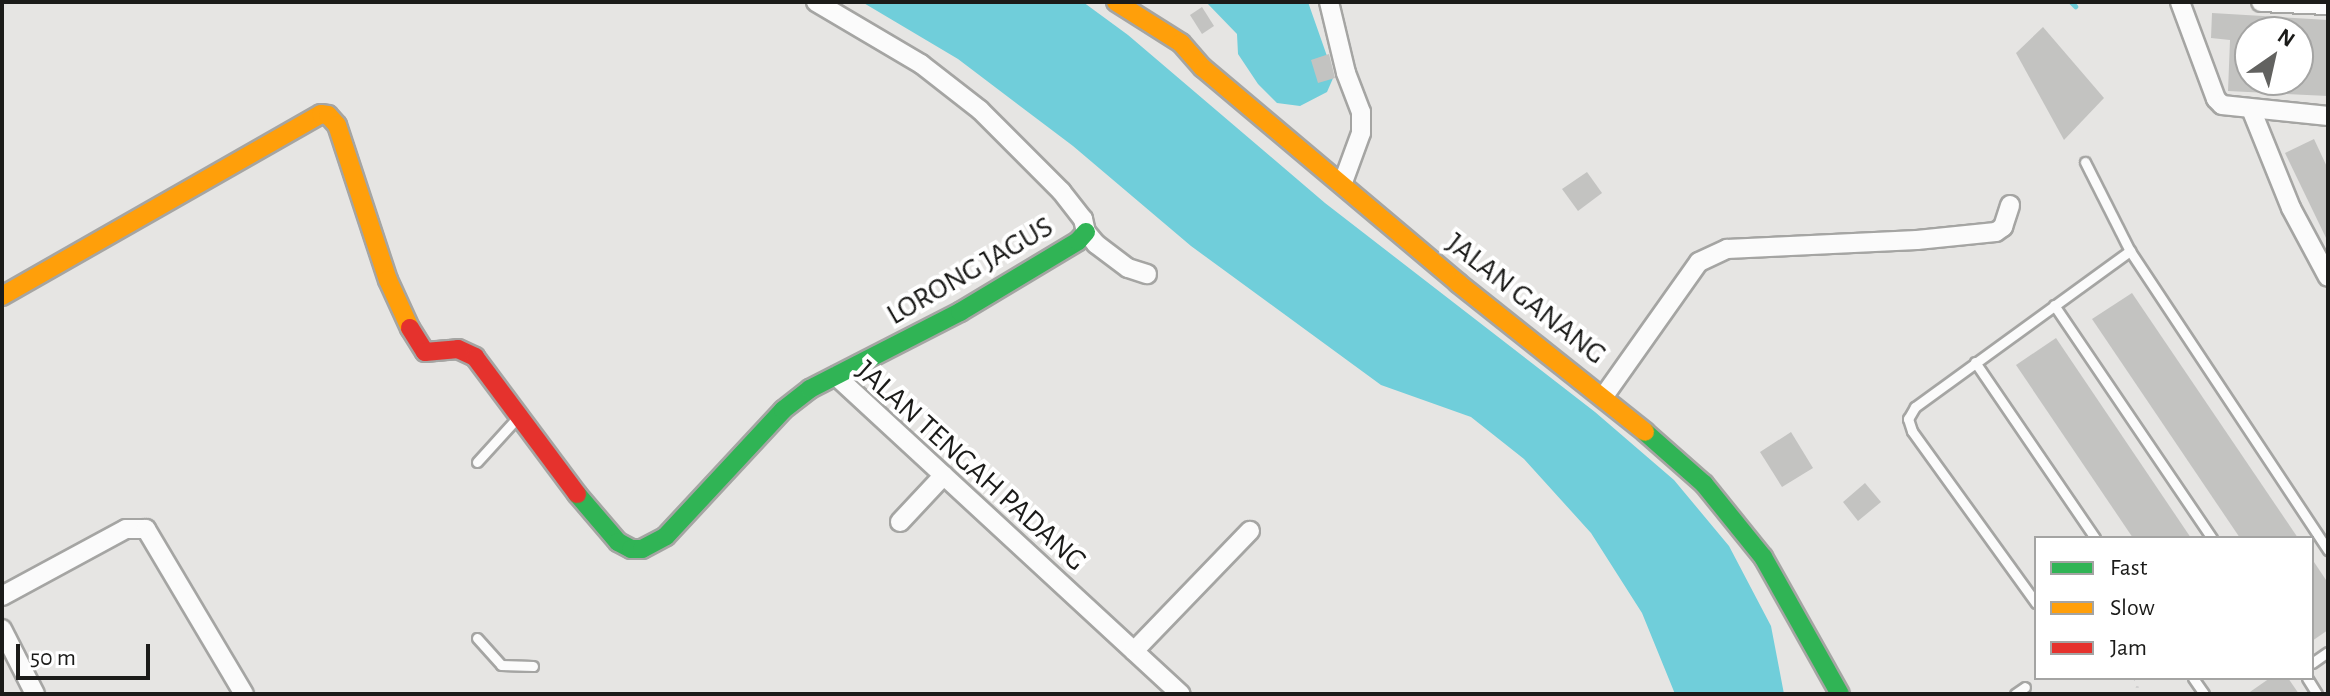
<!DOCTYPE html>
<html>
<head>
<meta charset="utf-8">
<style>
  body { margin:0 }
  #map { position:relative; width:2330px; height:696px; overflow:hidden; background:#e6e5e3; font-family:"Alegreya Sans",sans-serif }
  div>[style] { position:absolute }
  .water>* { inset:0; background:#70ceda }
  .stream>* { height:5px; margin:-2.5px; padding:0 2.5px; transform-origin:2.5px; border-radius:2.5px; background:#70ceda }
  .building>* { inset:0; background:#c3c3c1 }
  .path>* { height:3px; margin-top:-1.5px; transform-origin:0; background:repeating-linear-gradient(90deg,#d2d1d1 0 2px,transparent 0 8px) }
  .roads { filter:drop-shadow(2px 0 #a5a5a3) drop-shadow(-2px 0 #a5a5a3) drop-shadow(0 2px #a5a5a3) drop-shadow(0 -2px #a5a5a3) }
  .lane>* { height:9px; margin:-4.5px; padding:0 4.5px; transform-origin:4.5px; border-radius:4.5px; background:#fbfbfb }
  .street>* { height:18px; margin:-9px; padding:0 9px; transform-origin:9px; border-radius:9px; background:#fbfbfb }
  .fast>* { height:18px; margin:-9px; padding:0 9px; transform-origin:9px; border-radius:9px; background:#30b455 }
  .slow>* { height:18px; margin:-9px; padding:0 9px; transform-origin:9px; border-radius:9px; background:#ff9f0a }
  .jam>* { height:18px; margin:-9px; padding:0 9px; transform-origin:9px; border-radius:9px; background:#e5322d }
  span { translate:-50% -50%; white-space:nowrap; text-align:center; line-height:1.15; -webkit-text-stroke:8px #fff; paint-order:stroke }
  .street-label { font-size:30px; color:#1b1b19 }
  .frame { position:absolute; inset:0; border:4px solid #1b1b19; pointer-events:none }
  .legend { position:absolute; left:2034px; top:536px; width:280px; height:144px; box-sizing:border-box; background:#fff; border:2px solid #a4a4a3; margin:0; padding:10px 14px; list-style:none; font-size:24px; color:#1b1b19 }
  .legend li { display:flex; align-items:center; gap:16px; height:40px }
  .legend b { width:40px; border:2px solid #a4a4a3 }
  .north { position:absolute; left:2234px; top:16px; width:80px; height:80px; box-sizing:border-box; background:#fff; border:2px solid #a4a4a3; border-radius:50%; rotate:34deg; font-size:22px; font-weight:700; line-height:32px; text-align:center; color:#1b1b19 }
  .north::after { content:''; display:block; margin:auto; width:28px; height:36px; background:#626260; clip-path:polygon(50% 0,100% 100%,50% 72%,0 100%) }
  .scale { position:absolute; left:16px; top:644px; width:134px; height:36px; box-sizing:border-box; border:4px solid #1b1b19; border-top:0; padding-left:10px; font-size:24px; line-height:28px; white-space:nowrap; color:#1b1b19; -webkit-text-stroke:6px #fff; paint-order:stroke }
</style>
</head>
<body>
<div id="map">
  <div class="water">
    <div style="clip-path:polygon(862px 2px,1083px 2px,1128px 35px,1325px 203px,1595px 412px,1674px 480px,1729px 546px,1771px 626px,1784px 694px,1675px 694px,1642px 613px,1591px 533px,1524px 459px,1471px 417px,1381px 385px,1191px 246px,1073px 146px,958px 59px)"></div>
    <div style="clip-path:polygon(1206px 2px,1308px 2px,1334px 76px,1327px 92px,1300px 106px,1277px 103px,1258px 84px,1238px 54px,1237px 34px)"></div>
  </div>
  <div class="stream">
    <div style="left:2071px;top:2px;width:6px;rotate:45deg"></div>
  </div>
  <div class="building">
    <div style="clip-path:polygon(1202px 7px,1214px 26px,1202px 34px,1190px 15px)"></div>
    <div style="clip-path:polygon(evenodd,2212px 13px,2328px 20px,2328px 96px,2228px 91px,2230px 40px,2211px 38px,2212px 13px,2250px 32px,2298px 32px,2298px 80px,2250px 80px,2250px 32px)"></div>
    <div style="clip-path:polygon(2043px 27px,2104px 98px,2064px 140px,2016px 53px)"></div>
    <div style="clip-path:polygon(1329px 54px,1335px 78px,1318px 83px,1311px 60px)"></div>
    <div style="clip-path:polygon(2314px 139px,2328px 169px,2328px 242px,2285px 153px)"></div>
    <div style="clip-path:polygon(1587px 172px,1602px 193px,1578px 211px,1562px 189px)"></div>
    <div style="clip-path:polygon(2132px 293px,2298px 538px,2240px 538px,2092px 319px)"></div>
    <div style="clip-path:polygon(2056px 338px,2191px 538px,2133px 538px,2016px 365px)"></div>
    <div style="clip-path:polygon(1791px 432px,1813px 468px,1782px 487px,1760px 452px)"></div>
    <div style="clip-path:polygon(1865px 483px,1881px 502px,1858px 521px,1843px 502px)"></div>
    <div style="clip-path:polygon(2312px 559px,2328px 583px,2328px 630px,2312px 641px)"></div>
    <div style="clip-path:polygon(2270px 678px,2288px 678px,2299px 694px,2247px 694px)"></div>
  </div>
  <div class="path">
    <div style="left:2135px;top:678px;width:16px;rotate:76deg"></div>
  </div>
  <div class="roads">
    <div class="lane">
      <div style="left:2085px;top:162px;width:100px;rotate:63.2deg"></div>
      <div style="left:2130px;top:251px;width:359px;rotate:56.5deg"></div>
      <div style="left:2054px;top:305px;width:282px;rotate:55.9deg"></div>
      <div style="left:1975px;top:362px;width:213px;rotate:55.7deg"></div>
      <div style="left:477px;top:462px;width:61px;rotate:-47.7deg"></div>
      <div style="left:2036px;top:603px;width:212px;rotate:-125.8deg"></div>
      <div style="left:1912px;top:431px;width:13px;rotate:-108deg"></div>
      <div style="left:1908px;top:419px;width:14px;rotate:-60deg"></div>
      <div style="left:1915px;top:407px;width:266px;rotate:-36deg"></div>
      <div style="left:477px;top:638px;width:36px;rotate:48deg"></div>
      <div style="left:501px;top:665px;width:32px;rotate:2deg"></div>
      <div style="left:2312px;top:663px;width:19px;rotate:-35deg"></div>
      <div style="left:2193px;top:678px;width:19px;rotate:55deg"></div>
      <div style="left:2307px;top:678px;width:19px;rotate:58deg"></div>
      <div style="left:2015px;top:694px;width:12px;rotate:-35deg"></div>
    </div>
    <div class="street">
      <div style="left:816px;top:2px;width:122px;rotate:30.6deg"></div>
      <div style="left:921px;top:64px;width:75px;rotate:37.9deg"></div>
      <div style="left:980px;top:110px;width:115px;rotate:45deg"></div>
      <div style="left:1061px;top:191px;width:36px;rotate:52deg"></div>
      <div style="left:1083px;top:219px;width:13px;rotate:77deg"></div>
      <div style="left:1086px;top:232px;width:16px;rotate:50deg"></div>
      <div style="left:1096px;top:244px;width:40px;rotate:37deg"></div>
      <div style="left:1128px;top:268px;width:20px;rotate:18deg"></div>
      <div style="left:1329px;top:2px;width:73px;rotate:76.5deg"></div>
      <div style="left:1346px;top:73px;width:42px;rotate:69deg"></div>
      <div style="left:1361px;top:112px;width:21px;rotate:90deg"></div>
      <div style="left:1361px;top:133px;width:55px;rotate:110.1deg"></div>
      <div style="left:2180px;top:2px;width:103px;rotate:69.6deg"></div>
      <div style="left:2216px;top:99px;width:8px;rotate:45deg"></div>
      <div style="left:2222px;top:105px;width:107px;rotate:5.9deg"></div>
      <div style="left:2261px;top:2px;width:67px;rotate:2.6deg"></div>
      <div style="left:2251px;top:109px;width:107px;rotate:68deg"></div>
      <div style="left:2291px;top:208px;width:78px;rotate:61.8deg"></div>
      <div style="left:836px;top:376px;width:469px;rotate:42.7deg"></div>
      <div style="left:1604px;top:396px;width:164px;rotate:-54.7deg"></div>
      <div style="left:1699px;top:262px;width:31px;rotate:-25deg"></div>
      <div style="left:1727px;top:249px;width:190px;rotate:-2.7deg"></div>
      <div style="left:1917px;top:240px;width:79px;rotate:-5.8deg"></div>
      <div style="left:1996px;top:232px;width:9px;rotate:-36deg"></div>
      <div style="left:2003px;top:227px;width:23px;rotate:-72deg"></div>
      <div style="left:900px;top:522px;width:64px;rotate:-46.9deg"></div>
      <div style="left:2px;top:596px;width:141px;rotate:-28.4deg"></div>
      <div style="left:126px;top:529px;width:20px"></div>
      <div style="left:146px;top:529px;width:192px;rotate:59.3deg"></div>
      <div style="left:2px;top:629px;width:73px;rotate:63.1deg"></div>
      <div style="left:1134px;top:651px;width:167px;rotate:-46deg"></div>
    </div>
    <div class="fast">
      <div style="left:1645px;top:432px;width:79px;rotate:41.4deg"></div>
      <div style="left:1704px;top:484px;width:94px;rotate:51.1deg"></div>
      <div style="left:1763px;top:557px;width:157px;rotate:60.7deg"></div>
      <div style="left:577px;top:494px;width:63px;rotate:49.5deg"></div>
      <div style="left:618px;top:542px;width:15px;rotate:28deg"></div>
      <div style="left:631px;top:549px;width:11px"></div>
      <div style="left:642px;top:549px;width:27px;rotate:-28deg"></div>
      <div style="left:666px;top:536px;width:172px;rotate:-47.1deg"></div>
      <div style="left:783px;top:410px;width:34px;rotate:-38deg"></div>
      <div style="left:810px;top:389px;width:169px;rotate:-27.2deg"></div>
      <div style="left:960px;top:312px;width:138px;rotate:-31deg"></div>
      <div style="left:1078px;top:241px;width:12px;rotate:-48deg"></div>
    </div>
    <div class="slow">
      <div style="left:1116px;top:2px;width:77px;rotate:32.2deg"></div>
      <div style="left:1181px;top:43px;width:33px;rotate:49deg"></div>
      <div style="left:1203px;top:68px;width:334px;rotate:40.1deg"></div>
      <div style="left:1458px;top:283px;width:239px;rotate:38.5deg"></div>
      <div style="left:2px;top:296px;width:367px;rotate:-29.7deg"></div>
      <div style="left:321px;top:114px;width:7px;rotate:8deg"></div>
      <div style="left:328px;top:115px;width:13px;rotate:48deg"></div>
      <div style="left:337px;top:125px;width:163px;rotate:71.8deg"></div>
      <div style="left:388px;top:280px;width:53px;rotate:65.4deg"></div>
    </div>
    <div class="jam">
      <div style="left:410px;top:328px;width:28px;rotate:58deg"></div>
      <div style="left:425px;top:352px;width:33px;rotate:-5deg"></div>
      <div style="left:458px;top:349px;width:19px;rotate:25deg"></div>
      <div style="left:475px;top:357px;width:171px;rotate:53.3deg"></div>
    </div>
  </div>
  <div class="street-label">
    <span style="left:970px;top:271px;rotate:-30deg">LORONG JAGUS</span>
    <span style="left:1526px;top:299px;rotate:38deg">JALAN GANANG</span>
    <span style="left:971px;top:466px;rotate:42deg">JALAN TENGAH PADANG</span>
  </div>
  <div class="frame"></div>
  <ul class="legend">
  <li><b style="height:10px;background:#30b455"></b>Fast</li>
  <li><b style="height:10px;background:#ff9f0a"></b>Slow</li>
  <li><b style="height:10px;background:#e5322d"></b>Jam</li>
  </ul>
  <div class="north">N</div>
  <div class="scale">50 m</div>
</div>
</body>
</html>
